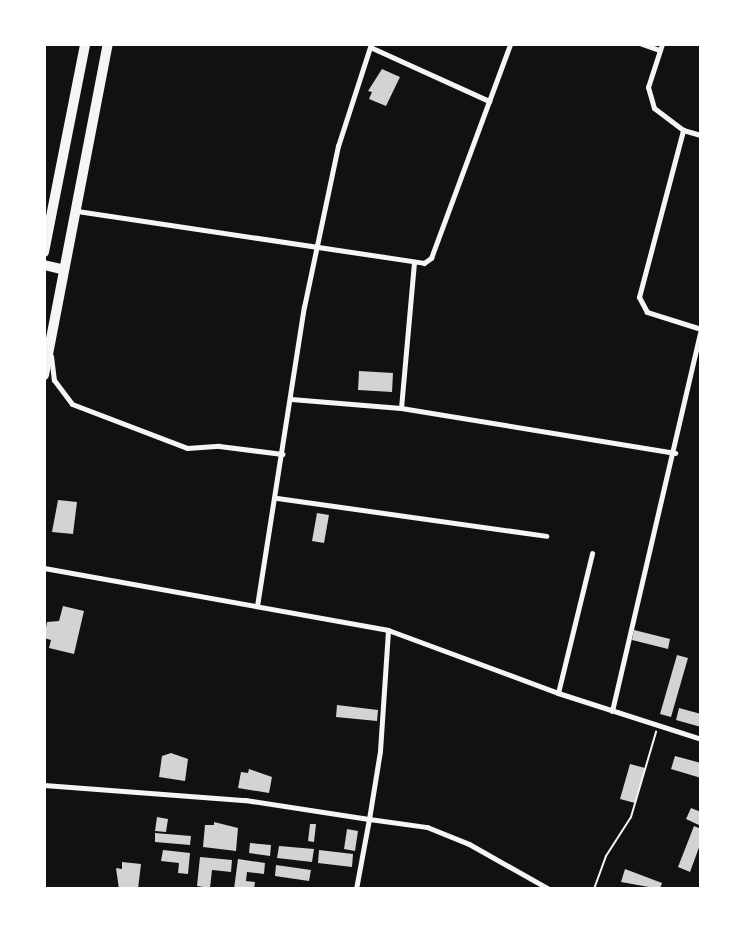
<!DOCTYPE html>
<html>
<head>
<meta charset="utf-8">
<style>
  body { margin:0 }
  #map { position:relative; width:745px; height:933px; overflow:hidden; background:#111; font-family:"Source Sans 3",sans-serif }
  div>[style] { position:absolute }
  .building>* { inset:0; background:#d3d3d3 }
  .path>* { height:2px; margin:-1px; padding:0 1px; transform-origin:1px; border-radius:1px; background:#f5f5f5 }
  .minor>* { height:5px; margin:-2.5px; padding:0 2.5px; transform-origin:2.5px; border-radius:2.5px; background:#f5f5f5 }
  .trunk>* { height:10px; margin:-5px; padding:0 5px; transform-origin:5px; border-radius:5px; background:#f5f5f5 }
  span { translate:-50% -50%; white-space:nowrap; text-align:center; line-height:1.15; -webkit-text-stroke:7px #fff; paint-order:stroke }
  .frame { position:absolute; inset:0; border:46px solid #fff; pointer-events:none }
</style>
</head>
<body>
<div id="map">
  <div class="building">
    <div style="clip-path:polygon(382px 69px,400px 77px,386px 106px,369px 99px,372px 92px,368px 91px)"></div>
    <div style="clip-path:polygon(359px 371px,393px 373px,392px 392px,358px 390px)"></div>
    <div style="clip-path:polygon(58px 500px,77px 502px,73px 534px,52px 532px)"></div>
    <div style="clip-path:polygon(317px 513px,329px 515px,324px 543px,312px 541px)"></div>
    <div style="clip-path:polygon(63px 606px,84px 611px,74px 654px,49px 648px,51px 640px,44px 638px,47px 622px,59px 621px)"></div>
    <div style="clip-path:polygon(634px 630px,670px 639px,668px 649px,632px 640px)"></div>
    <div style="clip-path:polygon(677px 655px,688px 658px,671px 717px,660px 714px)"></div>
    <div style="clip-path:polygon(337px 705px,378px 710px,377px 721px,336px 717px)"></div>
    <div style="clip-path:polygon(679px 708px,701px 714px,701px 727px,676px 720px)"></div>
    <div style="clip-path:polygon(171px 753px,188px 759px,185px 781px,159px 777px,162px 756px)"></div>
    <div style="clip-path:polygon(675px 756px,701px 763px,701px 778px,671px 769px)"></div>
    <div style="clip-path:polygon(630px 764px,645px 768px,635px 803px,620px 799px)"></div>
    <div style="clip-path:polygon(249px 769px,272px 777px,269px 793px,238px 788px,241px 772px,248px 773px)"></div>
    <div style="clip-path:polygon(691px 808px,701px 812px,701px 826px,686px 819px)"></div>
    <div style="clip-path:polygon(157px 817px,168px 819px,166px 832px,155px 831px)"></div>
    <div style="clip-path:polygon(214px 822px,238px 828px,236px 851px,203px 847px,205px 825px,214px 825px)"></div>
    <div style="clip-path:polygon(310px 824px,316px 824px,314px 842px,308px 841px)"></div>
    <div style="clip-path:polygon(694px 826px,701px 829px,701px 842px,690px 872px,678px 867px)"></div>
    <div style="clip-path:polygon(347px 829px,358px 831px,355px 851px,344px 849px)"></div>
    <div style="clip-path:polygon(155px 833px,191px 836px,190px 845px,155px 842px)"></div>
    <div style="clip-path:polygon(250px 843px,271px 845px,270px 856px,249px 853px)"></div>
    <div style="clip-path:polygon(279px 846px,314px 849px,312px 862px,277px 858px)"></div>
    <div style="clip-path:polygon(163px 850px,190px 853px,188px 874px,178px 873px,179px 863px,161px 861px)"></div>
    <div style="clip-path:polygon(319px 850px,353px 854px,352px 867px,318px 863px)"></div>
    <div style="clip-path:polygon(200px 857px,232px 860px,231px 872px,212px 870px,210px 888px,197px 886px)"></div>
    <div style="clip-path:polygon(238px 859px,265px 863px,264px 874px,247px 872px,246px 881px,255px 882px,254px 889px,234px 889px)"></div>
    <div style="clip-path:polygon(122px 862px,141px 864px,138px 889px,119px 889px,116px 868px,122px 869px)"></div>
    <div style="clip-path:polygon(276px 865px,311px 870px,309px 881px,275px 876px)"></div>
    <div style="clip-path:polygon(625px 869px,662px 883px,660px 889px,621px 882px)"></div>
  </div>
  <div class="path">
    <div style="left:594px;top:889px;width:35px;rotate:-70deg"></div>
    <div style="left:606px;top:856px;width:46px;rotate:-57.3deg"></div>
    <div style="left:631px;top:817px;width:89px;rotate:-73.6deg"></div>
  </div>
  <div class="minor">
    <div style="left:642px;top:44px;width:18px;rotate:19deg"></div>
    <div style="left:662px;top:44px;width:45px;rotate:108deg"></div>
    <div style="left:648px;top:87px;width:22px;rotate:74deg"></div>
    <div style="left:654px;top:108px;width:36px;rotate:37deg"></div>
    <div style="left:683px;top:130px;width:19px;rotate:16deg"></div>
    <div style="left:370px;top:47px;width:131px;rotate:24.4deg"></div>
    <div style="left:77px;top:211px;width:351px;rotate:8.5deg"></div>
    <div style="left:424px;top:263px;width:9px;rotate:-36deg"></div>
    <div style="left:431px;top:258px;width:228px;rotate:-69.7deg"></div>
    <div style="left:51px;top:356px;width:24px;rotate:83deg"></div>
    <div style="left:54px;top:380px;width:30px;rotate:53deg"></div>
    <div style="left:72px;top:404px;width:123px;rotate:20.9deg"></div>
    <div style="left:187px;top:448px;width:32px;rotate:-4deg"></div>
    <div style="left:219px;top:446px;width:64px;rotate:7.2deg"></div>
    <div style="left:291px;top:399px;width:110px;rotate:4.7deg"></div>
    <div style="left:401px;top:408px;width:278px;rotate:9.3deg"></div>
    <div style="left:401px;top:408px;width:146px;rotate:-84.9deg"></div>
    <div style="left:277px;top:498px;width:272px;rotate:8deg"></div>
    <div style="left:44px;top:568px;width:350px;rotate:10.2deg"></div>
    <div style="left:388px;top:630px;width:181px;rotate:20.3deg"></div>
    <div style="left:558px;top:693px;width:150px;rotate:17.8deg"></div>
    <div style="left:257px;top:606px;width:303px;rotate:-81.1deg"></div>
    <div style="left:304px;top:307px;width:165px;rotate:-78.1deg"></div>
    <div style="left:338px;top:146px;width:107px;rotate:-72.1deg"></div>
    <div style="left:558px;top:693px;width:144px;rotate:-76.3deg"></div>
    <div style="left:612px;top:711px;width:392px;rotate:-76.9deg"></div>
    <div style="left:701px;top:329px;width:57px;rotate:-162.5deg"></div>
    <div style="left:647px;top:312px;width:17px;rotate:-118deg"></div>
    <div style="left:639px;top:297px;width:173px;rotate:-75.2deg"></div>
    <div style="left:44px;top:785px;width:202px;rotate:4.3deg"></div>
    <div style="left:245px;top:800px;width:125px;rotate:8.7deg"></div>
    <div style="left:369px;top:819px;width:69px;rotate:-80.8deg"></div>
    <div style="left:380px;top:751px;width:121px;rotate:-86.2deg"></div>
    <div style="left:356px;top:889px;width:71px;rotate:-79.5deg"></div>
    <div style="left:369px;top:819px;width:59px;rotate:7.9deg"></div>
    <div style="left:427px;top:827px;width:45px;rotate:22deg"></div>
    <div style="left:469px;top:844px;width:92px;rotate:29.4deg"></div>
  </div>
  <div class="trunk">
    <div style="left:44px;top:252px;width:212px;rotate:-78.8deg"></div>
    <div style="left:44px;top:265px;width:18px;rotate:13deg"></div>
    <div style="left:44px;top:375px;width:337px;rotate:-79.1deg"></div>
  </div>
  <div class="frame"></div>
</div>
</body>
</html>
